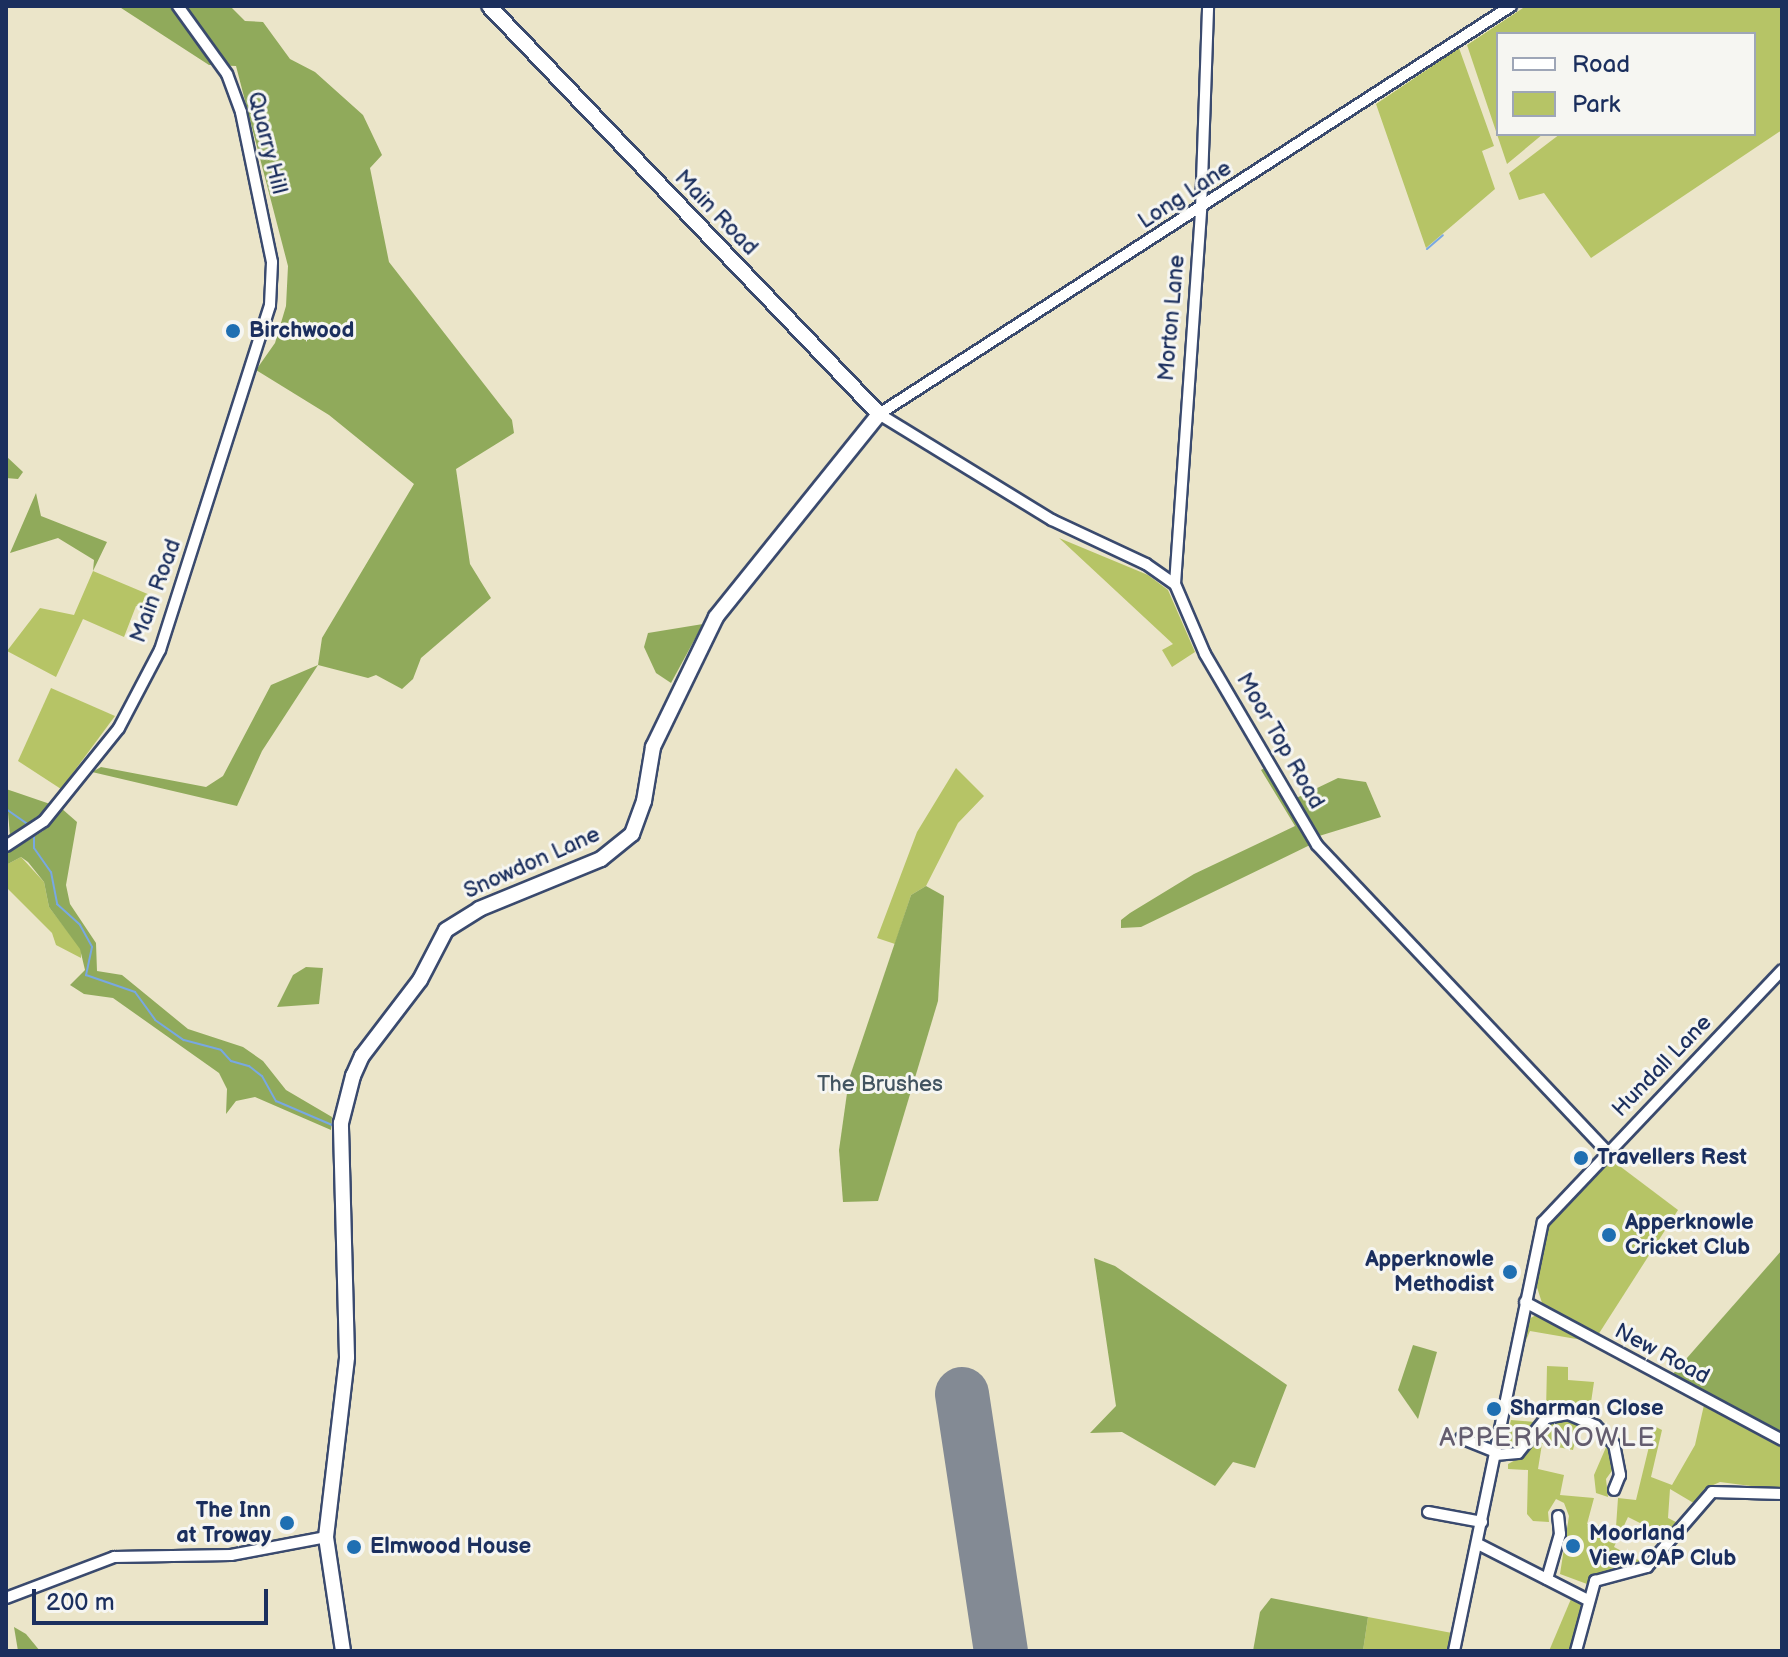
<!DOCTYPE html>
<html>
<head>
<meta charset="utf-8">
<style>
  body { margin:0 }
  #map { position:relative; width:1788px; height:1657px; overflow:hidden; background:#ebe5c9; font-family:"Balsamiq Sans",sans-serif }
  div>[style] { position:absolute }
  .green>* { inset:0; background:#b6c466 }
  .forest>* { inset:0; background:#90aa5b }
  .stream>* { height:2px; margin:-1px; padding:0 1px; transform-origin:1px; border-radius:1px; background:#78a8e2 }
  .runway>* { height:54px; margin:-27px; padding:0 27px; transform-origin:27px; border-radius:27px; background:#838a94 }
  .roads { filter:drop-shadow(2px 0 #3a4a6e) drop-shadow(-2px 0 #3a4a6e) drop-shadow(0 2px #3a4a6e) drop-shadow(0 -2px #3a4a6e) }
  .minor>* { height:10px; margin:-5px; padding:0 5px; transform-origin:5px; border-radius:5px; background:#fff }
  .major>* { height:14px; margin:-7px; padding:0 7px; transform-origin:7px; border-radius:7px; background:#fff }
  .dots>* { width:22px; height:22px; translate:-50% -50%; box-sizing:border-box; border:4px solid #f6f6f2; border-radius:50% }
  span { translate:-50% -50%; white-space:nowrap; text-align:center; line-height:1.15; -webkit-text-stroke:6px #f6f6f2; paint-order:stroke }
  .street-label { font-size:22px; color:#1b2f5e }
  .poi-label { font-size:22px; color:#1b2f5e; font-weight:700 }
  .left { translate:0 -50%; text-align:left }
  .right { translate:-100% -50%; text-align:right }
  .park-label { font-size:22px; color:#425460 }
  .quarter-label { font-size:26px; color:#645d6f; letter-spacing:2px }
  .frame { position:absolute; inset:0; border:8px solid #1b2f5e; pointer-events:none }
  .legend { position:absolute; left:1496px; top:32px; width:260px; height:104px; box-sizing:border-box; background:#f6f6f2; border:2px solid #9ea6b7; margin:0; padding:10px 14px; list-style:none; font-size:24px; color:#1b2f5e }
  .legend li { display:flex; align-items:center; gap:16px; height:40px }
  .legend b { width:40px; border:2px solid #9ea6b7 }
  .scale { position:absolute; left:32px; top:1589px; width:236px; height:36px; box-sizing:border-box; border:4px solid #1b2f5e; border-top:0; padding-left:10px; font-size:24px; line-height:28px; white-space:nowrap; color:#1b2f5e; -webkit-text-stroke:6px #f6f6f2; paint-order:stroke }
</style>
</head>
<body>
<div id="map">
  <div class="green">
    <div style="clip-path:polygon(1526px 6px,1782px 6px,1782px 130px,1591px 258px,1544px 193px,1519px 200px,1509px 173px,1560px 134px,1754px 134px,1754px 34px,1498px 34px,1498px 134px,1543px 134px,1507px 164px,1467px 45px)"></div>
    <div style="clip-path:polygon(1459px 48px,1494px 146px,1482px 151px,1495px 189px,1426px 248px,1376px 104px)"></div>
    <div style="clip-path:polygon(1059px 538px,1148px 575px,1168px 590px,1195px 652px,1172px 667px,1162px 650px,1173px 644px)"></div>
    <div style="clip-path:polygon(93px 571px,150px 595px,143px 607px,136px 606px,124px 637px,83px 619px,56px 677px,7px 651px,40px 608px,74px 615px)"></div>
    <div style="clip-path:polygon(51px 688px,115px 716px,61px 789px,18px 761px)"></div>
    <div style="clip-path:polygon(956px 768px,984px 796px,958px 823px,926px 886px,911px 895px,895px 944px,877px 938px,917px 832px)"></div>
    <div style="clip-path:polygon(21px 857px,44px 882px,49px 907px,81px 949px,81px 958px,56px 945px,52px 933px,6px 887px,6px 865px)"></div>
    <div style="clip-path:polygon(1609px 1158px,1678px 1210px,1598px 1335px,1542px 1303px,1535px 1281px,1548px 1226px)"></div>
    <div style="clip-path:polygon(1536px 1315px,1588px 1341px,1530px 1331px,1520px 1354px,1527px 1320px)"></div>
    <div style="clip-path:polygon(1547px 1366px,1568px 1367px,1568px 1380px,1594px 1382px,1589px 1416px,1567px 1407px,1546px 1411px)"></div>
    <div style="clip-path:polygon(1704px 1405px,1782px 1445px,1782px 1490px,1720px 1482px,1704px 1489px,1697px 1505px,1670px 1489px,1668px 1518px,1680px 1524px,1668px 1537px,1628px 1517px,1614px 1547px,1644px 1563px,1600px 1573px,1587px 1584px,1560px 1574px,1569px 1516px,1564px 1503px,1556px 1499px,1548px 1512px,1549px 1522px,1533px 1521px,1527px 1514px,1528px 1470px,1508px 1469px,1508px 1464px,1523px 1456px,1554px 1420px,1580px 1423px,1573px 1450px,1542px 1444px,1538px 1469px,1564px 1475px,1560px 1495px,1594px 1498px,1587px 1524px,1616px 1527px,1618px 1498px,1636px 1500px,1654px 1426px,1662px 1430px,1651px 1477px,1672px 1485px,1695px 1445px)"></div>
    <div style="clip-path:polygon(1511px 1420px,1535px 1422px,1519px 1446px,1511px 1450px,1505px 1445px)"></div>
    <div style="clip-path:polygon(1607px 1445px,1614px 1468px,1606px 1479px,1608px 1497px,1596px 1493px,1594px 1475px)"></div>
    <div style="clip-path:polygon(1571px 1599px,1582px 1603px,1573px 1651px,1549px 1651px)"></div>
    <div style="clip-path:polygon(1368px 1617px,1452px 1633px,1448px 1651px,1363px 1651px)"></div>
  </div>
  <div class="forest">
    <div style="clip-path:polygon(118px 6px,230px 6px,245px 21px,263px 22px,290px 59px,315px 72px,363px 115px,382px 155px,370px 168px,389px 262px,512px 420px,514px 433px,456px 469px,470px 564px,491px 598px,421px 658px,413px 679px,402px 689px,376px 675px,368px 678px,318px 665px,262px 751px,237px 806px,92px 772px,101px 767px,206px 787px,223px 776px,271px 685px,318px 665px,322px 638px,414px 484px,329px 415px,256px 370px,275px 343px,286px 306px,288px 266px,236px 66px,209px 65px)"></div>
    <div style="clip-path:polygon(6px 456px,23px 472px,18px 479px,6px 478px)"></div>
    <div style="clip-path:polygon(36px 493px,41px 516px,107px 542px,93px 571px,94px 560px,58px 538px,10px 553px)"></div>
    <div style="clip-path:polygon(703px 624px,671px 683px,656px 673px,644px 647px,648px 633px)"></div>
    <div style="clip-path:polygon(1266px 767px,1288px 802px,1338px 778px,1366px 782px,1381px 817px,1306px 840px,1310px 845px,1141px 927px,1121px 928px,1121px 920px,1130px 913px,1194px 874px,1295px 826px,1261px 770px)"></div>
    <div style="clip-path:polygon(6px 789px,15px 792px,53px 805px,10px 836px)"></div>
    <div style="clip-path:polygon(61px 808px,77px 822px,66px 885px,70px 904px,96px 943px,97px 971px,122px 975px,188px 1029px,243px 1047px,263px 1061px,286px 1090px,332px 1117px,331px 1130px,255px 1097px,236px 1101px,226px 1114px,227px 1089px,219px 1073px,113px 998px,84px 994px,70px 985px,85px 970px,80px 949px,49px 907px,44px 882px,28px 862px,21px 857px,6px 865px,6px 854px,43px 831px)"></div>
    <div style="clip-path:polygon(926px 886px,944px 896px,938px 1001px,878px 1201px,843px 1202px,839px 1150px,849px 1079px,911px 895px)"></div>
    <div style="clip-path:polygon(306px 967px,323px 968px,319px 1004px,277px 1007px,293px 975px)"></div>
    <div style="clip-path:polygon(1782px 1250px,1782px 1433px,1672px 1375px)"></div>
    <div style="clip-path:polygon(1094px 1258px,1115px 1266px,1287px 1385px,1255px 1468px,1233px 1462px,1215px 1486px,1122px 1432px,1090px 1433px,1116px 1406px)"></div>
    <div style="clip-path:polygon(1413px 1345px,1437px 1352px,1418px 1419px,1398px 1390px)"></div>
    <div style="clip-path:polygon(1271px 1598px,1368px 1617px,1363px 1651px,1253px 1651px,1260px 1612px)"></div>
    <div style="clip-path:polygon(14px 1627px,26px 1634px,40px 1651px,18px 1651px)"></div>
  </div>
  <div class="stream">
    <div style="left:1427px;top:249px;width:21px;rotate:-41deg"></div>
    <div style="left:6px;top:809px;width:29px;rotate:35deg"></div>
    <div style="left:34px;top:831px;width:17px;rotate:90deg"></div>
    <div style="left:34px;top:848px;width:29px;rotate:55deg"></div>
    <div style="left:51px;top:872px;width:33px;rotate:79deg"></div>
    <div style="left:57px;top:904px;width:31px;rotate:42deg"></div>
    <div style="left:80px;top:925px;width:25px;rotate:61deg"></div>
    <div style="left:92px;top:947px;width:29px;rotate:102deg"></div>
    <div style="left:86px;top:975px;width:52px;rotate:19.1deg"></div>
    <div style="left:135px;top:992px;width:34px;rotate:54deg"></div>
    <div style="left:155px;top:1020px;width:35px;rotate:35deg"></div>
    <div style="left:184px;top:1040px;width:38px;rotate:15deg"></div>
    <div style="left:221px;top:1050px;width:15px;rotate:48deg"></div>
    <div style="left:231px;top:1061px;width:19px;rotate:16deg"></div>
    <div style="left:249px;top:1066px;width:16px;rotate:38deg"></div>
    <div style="left:262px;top:1076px;width:29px;rotate:61deg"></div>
    <div style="left:276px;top:1101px;width:61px;rotate:23.2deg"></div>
  </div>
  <div class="runway">
    <div style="left:962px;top:1394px;width:260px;rotate:81.4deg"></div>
  </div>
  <div class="roads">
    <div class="minor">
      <div style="left:1511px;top:6px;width:752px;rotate:147.15deg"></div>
      <div style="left:879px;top:414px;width:203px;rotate:31.5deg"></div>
      <div style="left:1052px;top:520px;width:104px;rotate:25.1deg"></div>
      <div style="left:1146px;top:564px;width:35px;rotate:35deg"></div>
      <div style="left:1175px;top:584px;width:76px;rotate:66.8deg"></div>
      <div style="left:1205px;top:654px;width:221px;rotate:59.6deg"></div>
      <div style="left:1317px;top:845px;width:422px;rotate:46.6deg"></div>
      <div style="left:1175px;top:584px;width:375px;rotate:-86deg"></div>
      <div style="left:1201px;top:210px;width:204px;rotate:-88deg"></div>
      <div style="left:6px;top:846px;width:45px;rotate:-33.3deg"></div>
      <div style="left:44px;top:821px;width:119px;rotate:-51.1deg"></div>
      <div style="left:119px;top:728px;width:88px;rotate:-62.3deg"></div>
      <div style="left:160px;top:650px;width:362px;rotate:-72.3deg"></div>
      <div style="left:270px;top:305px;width:43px;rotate:-87.3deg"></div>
      <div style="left:272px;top:262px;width:153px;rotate:-101.7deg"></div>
      <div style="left:241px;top:112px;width:40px;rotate:-110.2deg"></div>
      <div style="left:227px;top:74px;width:84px;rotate:-125.8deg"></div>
      <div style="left:1525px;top:1302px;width:292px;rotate:28.2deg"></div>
      <div style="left:1461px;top:1438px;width:37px;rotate:22deg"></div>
      <div style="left:1495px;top:1455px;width:23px;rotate:-5deg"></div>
      <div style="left:1518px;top:1453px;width:45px;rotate:-51.3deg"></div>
      <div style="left:1546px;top:1418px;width:22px;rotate:-10deg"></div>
      <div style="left:1568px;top:1414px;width:30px;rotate:23deg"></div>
      <div style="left:1596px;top:1426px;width:25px;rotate:45deg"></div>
      <div style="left:1614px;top:1444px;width:32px;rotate:79deg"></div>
      <div style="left:1620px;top:1475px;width:16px;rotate:112deg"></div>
      <div style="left:1428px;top:1512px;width:55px;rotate:10.5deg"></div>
      <div style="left:1478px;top:1544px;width:121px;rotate:27deg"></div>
      <div style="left:1547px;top:1579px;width:47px;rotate:-73.9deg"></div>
      <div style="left:1560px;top:1534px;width:18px;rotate:-96deg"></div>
      <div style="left:6px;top:1598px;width:116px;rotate:-20.8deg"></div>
      <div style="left:114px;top:1557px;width:117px;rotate:-1deg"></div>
      <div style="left:231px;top:1555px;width:97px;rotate:-10.7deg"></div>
      <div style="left:1454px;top:1651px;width:438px;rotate:-78.3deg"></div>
      <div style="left:1543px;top:1222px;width:347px;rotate:-46.5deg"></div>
      <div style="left:1576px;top:1651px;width:73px;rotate:-74.8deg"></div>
      <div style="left:1595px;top:1581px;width:54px;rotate:-15.1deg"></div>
      <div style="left:1647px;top:1567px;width:99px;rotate:-49.1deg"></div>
      <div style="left:1712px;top:1492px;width:70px;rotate:1.6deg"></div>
    </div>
    <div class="major">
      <div style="left:343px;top:1651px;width:115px;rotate:-98.5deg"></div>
      <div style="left:326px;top:1537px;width:181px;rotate:-83.3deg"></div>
      <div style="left:347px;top:1357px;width:234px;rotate:-91.5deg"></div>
      <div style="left:341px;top:1123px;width:49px;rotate:-75.7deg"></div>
      <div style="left:353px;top:1076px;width:22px;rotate:-66deg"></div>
      <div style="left:362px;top:1056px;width:96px;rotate:-52.7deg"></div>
      <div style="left:420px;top:980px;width:56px;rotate:-62.5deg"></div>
      <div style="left:446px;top:930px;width:39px;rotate:-32deg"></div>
      <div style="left:479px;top:909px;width:132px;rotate:-22.3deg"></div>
      <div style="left:601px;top:859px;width:40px;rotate:-39deg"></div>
      <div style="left:632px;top:834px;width:35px;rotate:-70deg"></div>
      <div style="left:644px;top:801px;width:55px;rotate:-80.5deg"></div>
      <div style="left:653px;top:747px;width:144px;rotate:-64.1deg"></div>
      <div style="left:716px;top:617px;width:260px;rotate:-51.2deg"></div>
      <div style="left:879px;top:414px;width:564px;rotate:-133.71deg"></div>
    </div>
  </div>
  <div class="dots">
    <div style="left:233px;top:331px;background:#1f6fb2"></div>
    <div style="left:1581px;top:1158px;background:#1f6fb2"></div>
    <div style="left:1609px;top:1235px;background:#1f6fb2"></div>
    <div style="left:1510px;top:1272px;background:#1f6fb2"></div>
    <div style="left:1494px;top:1409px;background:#1f6fb2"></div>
    <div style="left:287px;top:1523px;background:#1f6fb2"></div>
    <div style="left:1573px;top:1546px;background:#1f6fb2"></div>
    <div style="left:354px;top:1547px;background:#1f6fb2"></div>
  </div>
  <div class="street-label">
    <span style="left:267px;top:143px;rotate:76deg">Quarry Hill</span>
    <span style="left:1185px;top:195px;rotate:-33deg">Long Lane</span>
    <span style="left:716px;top:213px;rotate:46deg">Main Road</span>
    <span style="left:1172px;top:318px;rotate:-85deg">Morton Lane</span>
    <span style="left:156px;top:591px;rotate:-70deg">Main Road</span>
    <span style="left:1280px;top:741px;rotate:60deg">Moor Top Road</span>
    <span style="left:532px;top:863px;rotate:-24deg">Snowdon Lane</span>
    <span style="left:1662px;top:1066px;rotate:-46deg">Hundall Lane</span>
    <span style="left:1662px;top:1354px;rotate:28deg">New Road</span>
  </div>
  <div class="poi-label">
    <span class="left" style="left:249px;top:331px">Birchwood</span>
    <span class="left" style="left:1597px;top:1158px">Travellers Rest</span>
    <span class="left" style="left:1625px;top:1235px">Apperknowle<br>Cricket Club</span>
    <span class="right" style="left:1494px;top:1272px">Apperknowle<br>Methodist</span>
    <span class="left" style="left:1510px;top:1409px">Sharman Close</span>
    <span class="right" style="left:271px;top:1523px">The Inn<br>at Troway</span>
    <span class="left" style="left:1589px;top:1546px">Moorland<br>View OAP Club</span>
    <span class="left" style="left:370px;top:1547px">Elmwood House</span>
  </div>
  <div class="park-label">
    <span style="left:880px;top:1085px">The Brushes</span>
  </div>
  <div class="quarter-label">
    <span style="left:1548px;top:1439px">APPERKNOWLE</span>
  </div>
  <div class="frame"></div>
  <ul class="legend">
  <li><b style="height:10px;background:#fff"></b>Road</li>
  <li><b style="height:22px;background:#b6c466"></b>Park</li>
  </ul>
  <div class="scale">200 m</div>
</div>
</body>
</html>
